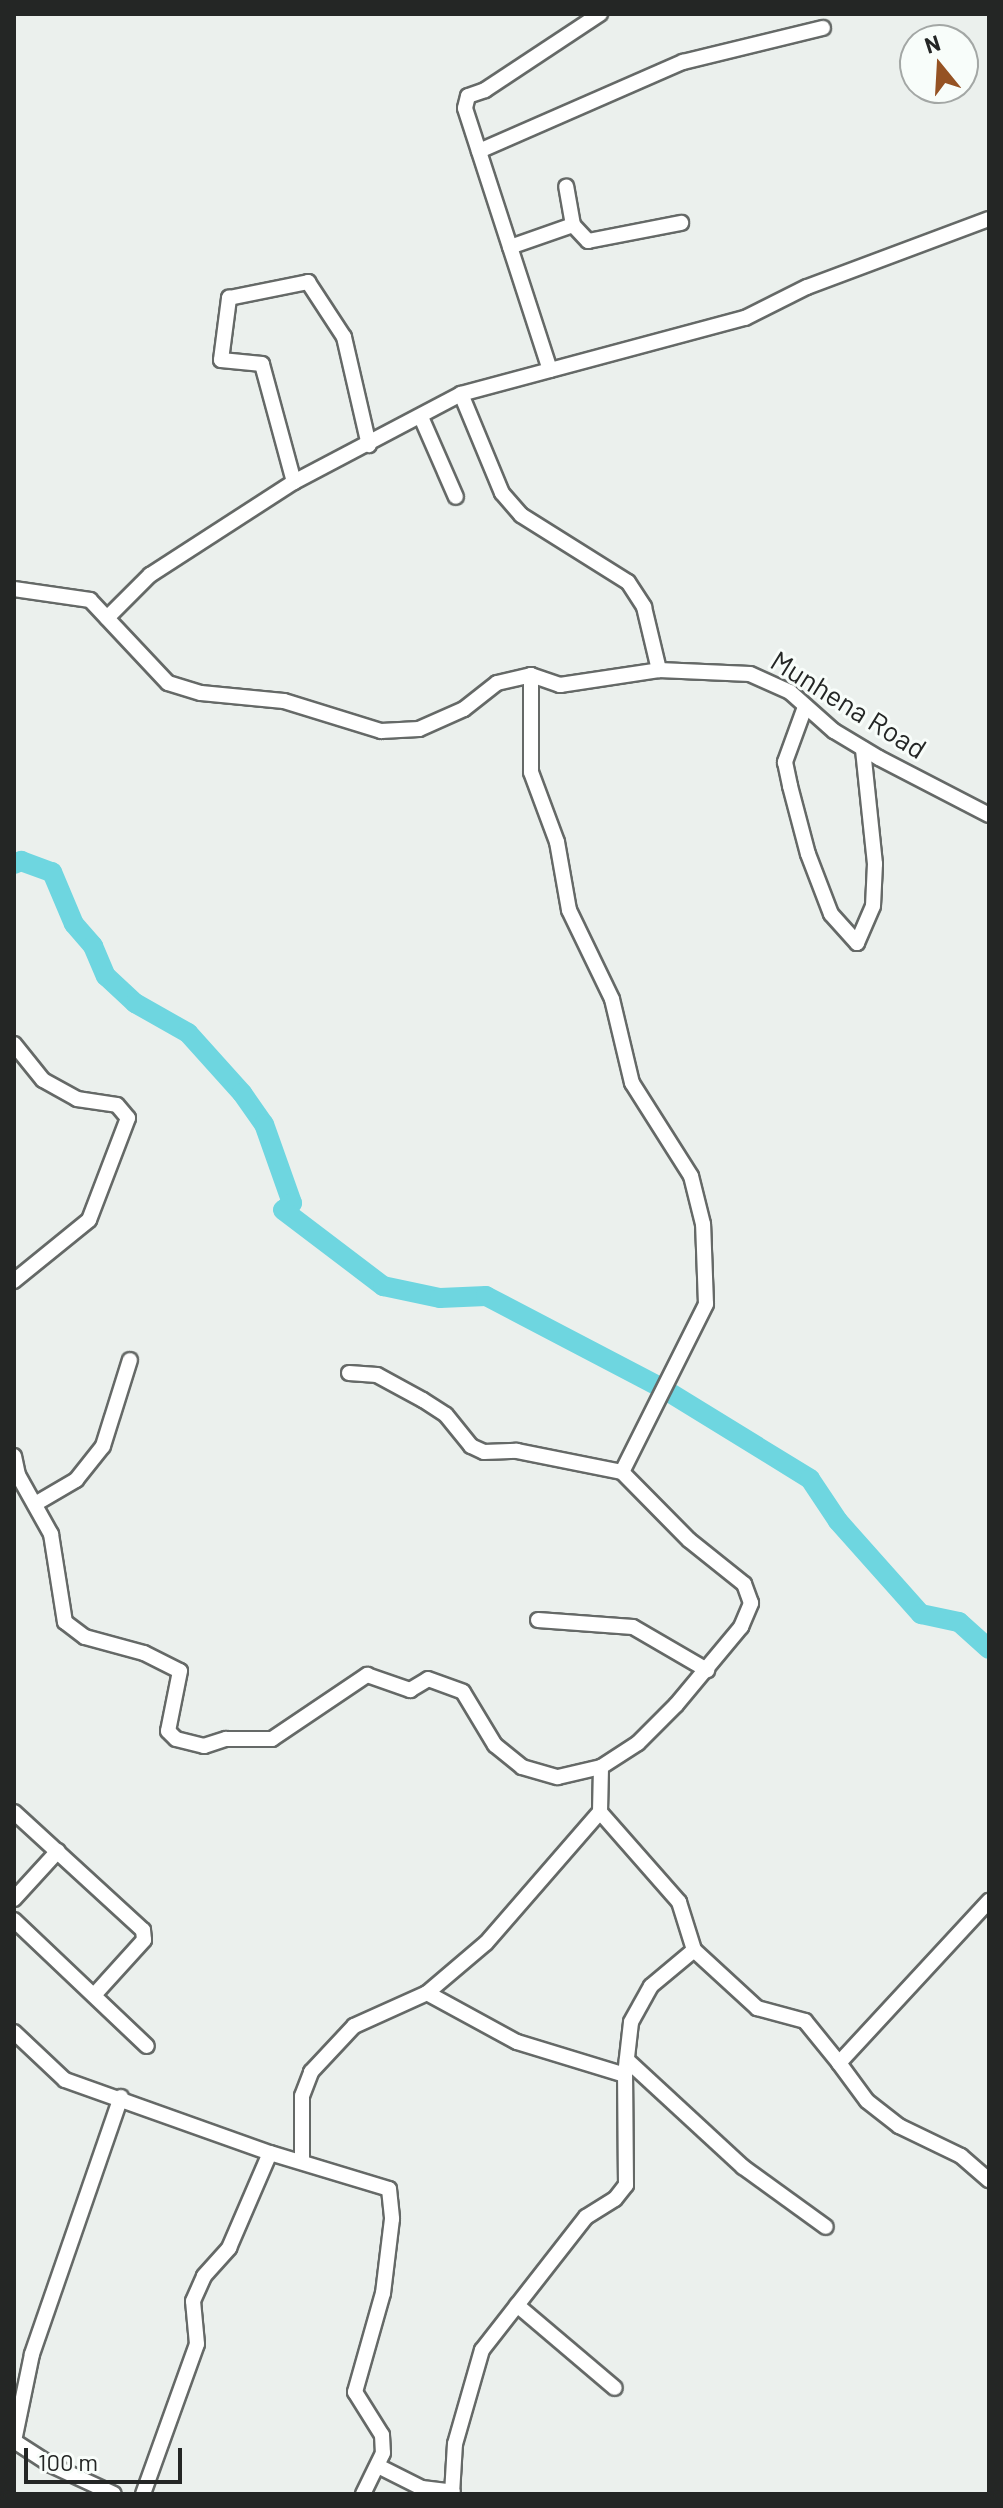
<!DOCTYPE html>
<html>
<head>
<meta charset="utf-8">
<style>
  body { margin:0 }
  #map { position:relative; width:1003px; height:2508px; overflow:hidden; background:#ebf0ed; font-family:Barlow,sans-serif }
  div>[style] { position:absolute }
  .river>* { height:20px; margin:-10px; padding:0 10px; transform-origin:10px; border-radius:10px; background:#6ed6e0 }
  .roads { filter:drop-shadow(2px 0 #656967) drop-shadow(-2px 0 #656967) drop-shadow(0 2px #656967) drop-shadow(0 -2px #656967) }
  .minor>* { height:14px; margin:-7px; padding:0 7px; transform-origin:7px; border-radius:7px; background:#fff }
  span { translate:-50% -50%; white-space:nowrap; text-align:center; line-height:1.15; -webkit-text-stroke:6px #f8fdfa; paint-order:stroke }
  .street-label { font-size:28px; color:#242625 }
  .frame { position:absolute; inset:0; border:16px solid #242625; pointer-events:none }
  .north { position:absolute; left:899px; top:24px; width:80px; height:80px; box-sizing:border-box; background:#f8fdfa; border:2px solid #a3a7a5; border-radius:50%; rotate:342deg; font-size:22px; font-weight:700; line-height:32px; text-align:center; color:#242625 }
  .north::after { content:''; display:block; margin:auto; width:28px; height:36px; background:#955223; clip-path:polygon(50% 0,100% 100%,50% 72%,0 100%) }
  .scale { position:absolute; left:24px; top:2448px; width:158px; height:36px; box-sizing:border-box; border:4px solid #242625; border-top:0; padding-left:10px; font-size:24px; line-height:28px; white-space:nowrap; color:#242625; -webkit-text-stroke:6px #f8fdfa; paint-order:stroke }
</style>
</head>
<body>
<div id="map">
  <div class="river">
    <div style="left:14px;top:864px;width:8px;rotate:-23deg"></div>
    <div style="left:21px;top:861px;width:33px;rotate:20deg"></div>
    <div style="left:52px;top:872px;width:56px;rotate:67.1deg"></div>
    <div style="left:74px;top:924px;width:29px;rotate:49deg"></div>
    <div style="left:93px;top:946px;width:33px;rotate:67deg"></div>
    <div style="left:106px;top:976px;width:40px;rotate:43deg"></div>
    <div style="left:135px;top:1003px;width:61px;rotate:29.5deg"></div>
    <div style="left:188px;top:1033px;width:81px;rotate:48deg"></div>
    <div style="left:242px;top:1093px;width:38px;rotate:55deg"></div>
    <div style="left:264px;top:1124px;width:84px;rotate:70.5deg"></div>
    <div style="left:292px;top:1203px;width:11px;rotate:142deg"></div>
    <div style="left:283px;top:1210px;width:126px;rotate:37.2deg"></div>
    <div style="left:383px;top:1286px;width:58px;rotate:11.9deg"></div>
    <div style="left:440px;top:1298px;width:46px;rotate:-2.5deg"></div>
    <div style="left:486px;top:1296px;width:196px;rotate:27.6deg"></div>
    <div style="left:672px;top:1394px;width:162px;rotate:31.6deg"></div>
    <div style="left:810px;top:1479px;width:50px;rotate:56.3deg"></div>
    <div style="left:838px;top:1521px;width:125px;rotate:48.3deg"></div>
    <div style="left:921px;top:1614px;width:39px;rotate:12deg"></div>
    <div style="left:959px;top:1622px;width:40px;rotate:42deg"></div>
  </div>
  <div class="roads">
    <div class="minor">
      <div style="left:479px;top:151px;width:223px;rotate:-23.6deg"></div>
      <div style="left:683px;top:62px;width:144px;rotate:-13.7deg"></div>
      <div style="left:573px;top:225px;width:22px;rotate:47deg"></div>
      <div style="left:588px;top:241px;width:95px;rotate:-11deg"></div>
      <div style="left:510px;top:247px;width:67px;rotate:-19.2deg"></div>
      <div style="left:573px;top:225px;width:39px;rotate:-100deg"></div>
      <div style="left:550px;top:370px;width:275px;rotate:-108deg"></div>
      <div style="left:465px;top:108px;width:12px;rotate:-76deg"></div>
      <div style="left:468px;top:96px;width:18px;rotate:-19deg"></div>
      <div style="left:485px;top:90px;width:138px;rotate:-33.5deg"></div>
      <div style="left:461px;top:394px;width:107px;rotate:67.5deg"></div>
      <div style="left:502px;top:493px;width:29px;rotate:49deg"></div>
      <div style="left:521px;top:515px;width:126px;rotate:32.1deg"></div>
      <div style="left:628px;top:582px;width:30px;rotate:57deg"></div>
      <div style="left:644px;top:607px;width:65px;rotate:76.6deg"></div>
      <div style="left:421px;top:417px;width:87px;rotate:66.4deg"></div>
      <div style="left:294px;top:482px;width:122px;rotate:-105.2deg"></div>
      <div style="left:262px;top:364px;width:41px;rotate:-174.4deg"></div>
      <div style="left:221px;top:360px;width:63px;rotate:-82.6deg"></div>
      <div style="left:229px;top:298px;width:81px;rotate:-11.4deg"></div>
      <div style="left:308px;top:282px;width:66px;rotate:56.8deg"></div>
      <div style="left:344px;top:337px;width:111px;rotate:77deg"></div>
      <div style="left:14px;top:589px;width:77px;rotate:8.2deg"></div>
      <div style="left:90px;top:600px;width:114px;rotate:46.8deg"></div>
      <div style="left:168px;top:683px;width:34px;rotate:17deg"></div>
      <div style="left:201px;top:693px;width:83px;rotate:5.5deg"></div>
      <div style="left:284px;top:701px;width:102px;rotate:17.2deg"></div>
      <div style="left:381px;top:731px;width:38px;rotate:-3deg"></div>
      <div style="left:419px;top:729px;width:49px;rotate:-24deg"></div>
      <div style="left:464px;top:709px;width:42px;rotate:-38.2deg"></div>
      <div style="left:497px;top:683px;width:35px;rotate:-13deg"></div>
      <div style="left:531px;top:675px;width:31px;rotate:19deg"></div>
      <div style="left:560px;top:685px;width:100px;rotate:-8.6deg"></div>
      <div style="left:659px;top:670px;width:91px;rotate:2.5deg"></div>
      <div style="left:750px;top:674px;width:44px;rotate:24.2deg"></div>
      <div style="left:790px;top:692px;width:59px;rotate:41.6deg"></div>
      <div style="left:834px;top:731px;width:52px;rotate:31deg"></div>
      <div style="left:879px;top:758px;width:124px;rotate:27.4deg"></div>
      <div style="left:107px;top:618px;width:61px;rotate:-45deg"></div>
      <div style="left:150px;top:575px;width:171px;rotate:-32.9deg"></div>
      <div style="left:294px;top:482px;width:189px;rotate:-27.8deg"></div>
      <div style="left:461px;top:394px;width:294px;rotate:-15deg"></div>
      <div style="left:745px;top:318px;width:69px;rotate:-26.6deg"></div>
      <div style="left:807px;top:287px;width:194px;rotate:-20.5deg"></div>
      <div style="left:805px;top:707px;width:59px;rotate:110deg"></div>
      <div style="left:785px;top:762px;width:25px;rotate:78deg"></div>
      <div style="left:790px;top:786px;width:70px;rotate:75.2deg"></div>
      <div style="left:808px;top:854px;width:64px;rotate:69deg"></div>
      <div style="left:831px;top:914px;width:39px;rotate:48deg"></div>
      <div style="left:857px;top:943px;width:40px;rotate:-66.6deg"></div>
      <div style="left:873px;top:906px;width:42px;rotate:-87.3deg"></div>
      <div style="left:875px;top:864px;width:116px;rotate:-96deg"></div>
      <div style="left:14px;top:1044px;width:46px;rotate:51.1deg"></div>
      <div style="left:43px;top:1080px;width:39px;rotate:29deg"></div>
      <div style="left:77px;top:1099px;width:40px;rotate:8.5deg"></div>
      <div style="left:117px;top:1105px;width:17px;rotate:50deg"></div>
      <div style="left:128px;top:1118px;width:109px;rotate:110.9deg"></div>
      <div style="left:89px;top:1220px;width:97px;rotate:140.9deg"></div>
      <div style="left:349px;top:1373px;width:28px;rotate:4deg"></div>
      <div style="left:377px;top:1375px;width:52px;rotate:28.5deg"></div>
      <div style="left:423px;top:1400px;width:27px;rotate:33deg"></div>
      <div style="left:446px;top:1415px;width:40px;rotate:51deg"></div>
      <div style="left:471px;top:1446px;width:14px;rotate:25deg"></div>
      <div style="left:484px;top:1452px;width:33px;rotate:-2deg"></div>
      <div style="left:517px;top:1451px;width:107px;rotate:11.3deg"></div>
      <div style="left:14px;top:1456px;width:19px;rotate:78deg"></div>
      <div style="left:18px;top:1475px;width:68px;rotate:60.8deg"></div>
      <div style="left:51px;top:1534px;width:89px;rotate:81deg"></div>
      <div style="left:65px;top:1622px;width:25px;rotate:37deg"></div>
      <div style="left:85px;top:1637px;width:61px;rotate:15.2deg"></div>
      <div style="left:144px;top:1653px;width:40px;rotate:26.6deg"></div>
      <div style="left:180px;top:1671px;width:61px;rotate:101.3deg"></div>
      <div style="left:168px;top:1731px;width:11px;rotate:45deg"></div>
      <div style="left:176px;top:1739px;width:29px;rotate:14deg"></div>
      <div style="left:204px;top:1746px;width:23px;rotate:-18deg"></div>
      <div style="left:226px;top:1739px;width:46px"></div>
      <div style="left:272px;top:1739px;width:115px;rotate:-34deg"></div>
      <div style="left:367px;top:1675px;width:46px;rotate:19.2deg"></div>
      <div style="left:410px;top:1690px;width:21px;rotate:-31deg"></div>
      <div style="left:428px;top:1679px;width:37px;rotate:20deg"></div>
      <div style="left:463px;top:1692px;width:62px;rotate:58.9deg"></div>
      <div style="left:495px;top:1745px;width:35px;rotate:39deg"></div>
      <div style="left:522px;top:1767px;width:37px;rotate:16deg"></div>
      <div style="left:558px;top:1777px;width:44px;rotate:-13.1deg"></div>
      <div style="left:35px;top:1504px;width:48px;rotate:-30.3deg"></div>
      <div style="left:76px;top:1480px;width:43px;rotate:-51.5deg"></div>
      <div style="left:103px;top:1446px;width:90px;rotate:-72.6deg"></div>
      <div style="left:538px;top:1620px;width:95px;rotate:4.2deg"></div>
      <div style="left:633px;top:1627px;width:86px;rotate:30.2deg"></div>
      <div style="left:14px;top:1812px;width:175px;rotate:42.5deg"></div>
      <div style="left:143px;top:1930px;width:10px;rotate:84deg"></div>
      <div style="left:144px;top:1940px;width:72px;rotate:132.2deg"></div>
      <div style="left:600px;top:1812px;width:120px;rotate:48.7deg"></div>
      <div style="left:679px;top:1902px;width:50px;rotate:72.6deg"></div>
      <div style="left:694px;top:1950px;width:86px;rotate:42.6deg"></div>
      <div style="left:757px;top:2008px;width:50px;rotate:15.2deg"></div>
      <div style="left:805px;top:2021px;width:54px;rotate:51deg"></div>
      <div style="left:839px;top:2063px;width:221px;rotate:-47.2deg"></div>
      <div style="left:14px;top:1899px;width:65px;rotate:-47.5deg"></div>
      <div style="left:14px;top:1920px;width:183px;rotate:43.5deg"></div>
      <div style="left:427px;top:1993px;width:102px;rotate:28.6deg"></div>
      <div style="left:517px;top:2042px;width:113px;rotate:17deg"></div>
      <div style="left:14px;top:2032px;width:70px;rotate:43.3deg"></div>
      <div style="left:65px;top:2080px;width:218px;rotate:19.6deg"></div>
      <div style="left:270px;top:2153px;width:124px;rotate:16.8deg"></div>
      <div style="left:389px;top:2189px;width:30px;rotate:84deg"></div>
      <div style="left:392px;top:2219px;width:75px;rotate:96.9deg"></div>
      <div style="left:383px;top:2293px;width:103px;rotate:105.8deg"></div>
      <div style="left:355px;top:2392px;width:51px;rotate:57.9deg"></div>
      <div style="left:382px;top:2435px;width:18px;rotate:87deg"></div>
      <div style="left:383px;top:2453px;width:46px;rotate:116deg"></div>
      <div style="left:627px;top:2060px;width:158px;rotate:42.7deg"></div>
      <div style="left:743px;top:2167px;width:102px;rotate:35.9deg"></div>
      <div style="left:839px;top:2063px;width:47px;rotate:53.6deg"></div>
      <div style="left:867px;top:2101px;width:41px;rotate:38deg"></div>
      <div style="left:899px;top:2126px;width:69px;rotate:25.8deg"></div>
      <div style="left:961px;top:2156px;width:37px;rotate:41deg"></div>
      <div style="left:302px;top:2159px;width:63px;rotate:-90deg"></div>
      <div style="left:302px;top:2096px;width:26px;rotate:-69deg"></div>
      <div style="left:311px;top:2072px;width:63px;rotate:-46.9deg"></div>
      <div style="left:354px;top:2026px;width:80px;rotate:-24.3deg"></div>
      <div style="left:427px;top:1993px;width:77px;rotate:-40.3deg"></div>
      <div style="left:486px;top:1943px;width:174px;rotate:-49deg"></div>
      <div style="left:600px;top:1812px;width:45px;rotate:-88.7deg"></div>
      <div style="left:601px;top:1767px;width:44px;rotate:-33deg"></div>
      <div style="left:638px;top:1743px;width:54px;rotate:-45deg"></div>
      <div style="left:676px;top:1705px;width:102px;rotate:-50.2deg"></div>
      <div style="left:741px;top:1627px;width:26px;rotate:-67deg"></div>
      <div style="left:751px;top:1603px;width:20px;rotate:-110deg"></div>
      <div style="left:744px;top:1584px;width:70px;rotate:-141.3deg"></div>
      <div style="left:689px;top:1540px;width:95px;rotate:-134.6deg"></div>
      <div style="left:622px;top:1472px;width:188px;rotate:-63.4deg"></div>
      <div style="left:706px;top:1304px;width:80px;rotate:-92.1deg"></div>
      <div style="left:703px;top:1224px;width:49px;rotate:-104deg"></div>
      <div style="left:691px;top:1176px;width:110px;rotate:-122.4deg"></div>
      <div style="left:632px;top:1083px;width:86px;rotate:-103.4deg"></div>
      <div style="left:612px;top:999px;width:99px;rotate:-115.8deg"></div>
      <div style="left:569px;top:910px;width:69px;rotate:-100deg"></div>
      <div style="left:557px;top:842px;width:75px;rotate:-110.4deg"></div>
      <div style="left:531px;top:772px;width:97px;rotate:-90deg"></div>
      <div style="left:517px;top:2305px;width:128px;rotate:40.3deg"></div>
      <div style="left:14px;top:2441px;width:89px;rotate:-78.3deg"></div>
      <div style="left:32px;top:2354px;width:272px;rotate:-70.9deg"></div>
      <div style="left:14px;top:2441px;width:44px;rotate:33deg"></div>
      <div style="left:51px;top:2465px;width:69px;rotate:24.7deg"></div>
      <div style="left:378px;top:2466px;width:49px;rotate:26.6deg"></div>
      <div style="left:422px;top:2488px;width:31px;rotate:7deg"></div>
      <div style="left:143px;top:2494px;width:159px;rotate:-70.2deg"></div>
      <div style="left:197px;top:2344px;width:43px;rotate:-95.3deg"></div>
      <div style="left:193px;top:2301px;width:27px;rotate:-66deg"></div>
      <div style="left:204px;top:2276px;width:38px;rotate:-48deg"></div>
      <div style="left:229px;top:2248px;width:103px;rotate:-66.7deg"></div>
      <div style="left:452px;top:2494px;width:50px;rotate:-86.6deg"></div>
      <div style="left:455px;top:2444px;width:98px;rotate:-74deg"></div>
      <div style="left:482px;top:2350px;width:169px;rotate:-52deg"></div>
      <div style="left:586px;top:2217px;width:34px;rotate:-32deg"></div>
      <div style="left:615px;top:2199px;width:18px;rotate:-52deg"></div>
      <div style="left:626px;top:2185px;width:110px;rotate:-90.5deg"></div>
      <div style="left:625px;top:2075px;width:53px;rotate:-83.5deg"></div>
      <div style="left:631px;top:2022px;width:41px;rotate:-60.9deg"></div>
      <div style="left:651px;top:1986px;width:56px;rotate:-39.9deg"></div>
    </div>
  </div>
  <div class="street-label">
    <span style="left:849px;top:704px;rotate:32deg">Munhena Road</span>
  </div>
  <div class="frame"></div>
  <div class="north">N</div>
  <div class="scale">100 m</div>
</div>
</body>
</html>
